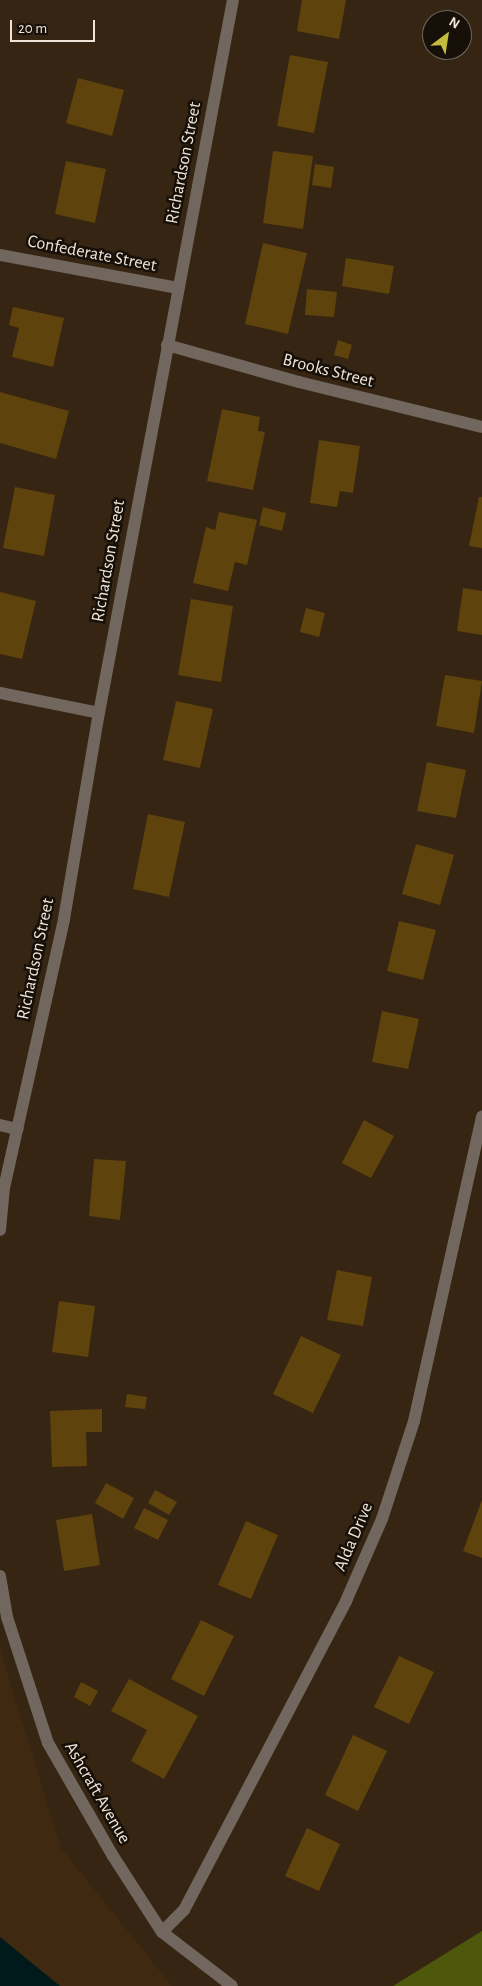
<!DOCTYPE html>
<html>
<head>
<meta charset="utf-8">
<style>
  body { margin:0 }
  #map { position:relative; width:482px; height:1986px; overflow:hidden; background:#362512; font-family:"Alegreya Sans",sans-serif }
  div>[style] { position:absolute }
  .built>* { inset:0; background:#3f2910 }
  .forest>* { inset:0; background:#4e580c }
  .water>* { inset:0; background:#001a1c }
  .building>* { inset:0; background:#5e430d }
  .street>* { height:12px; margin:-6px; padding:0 6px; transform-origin:6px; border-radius:6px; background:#71675f }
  span { translate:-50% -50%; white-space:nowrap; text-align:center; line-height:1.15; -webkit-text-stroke:5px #171008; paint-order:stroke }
  .street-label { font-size:18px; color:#efe4d8 }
  .north { position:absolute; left:422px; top:10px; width:50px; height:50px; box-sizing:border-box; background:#171008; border:1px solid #6d655b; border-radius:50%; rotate:31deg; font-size:14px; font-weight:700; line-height:20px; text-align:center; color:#efe4d8 }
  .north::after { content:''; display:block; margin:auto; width:18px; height:22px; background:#c4bc3d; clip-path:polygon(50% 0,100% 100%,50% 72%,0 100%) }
  .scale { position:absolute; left:10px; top:20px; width:85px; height:22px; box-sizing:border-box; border:2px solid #efe4d8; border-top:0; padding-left:6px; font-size:15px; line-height:18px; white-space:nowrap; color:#efe4d8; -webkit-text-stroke:4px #171008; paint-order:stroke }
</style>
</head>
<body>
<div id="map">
  <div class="built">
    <div style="clip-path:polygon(0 1649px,61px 1848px,172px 1986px,0 1986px)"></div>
  </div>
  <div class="forest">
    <div style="clip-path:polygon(482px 1931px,482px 1986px,393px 1986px)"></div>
  </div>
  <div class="water">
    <div style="clip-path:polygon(0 1937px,60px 1986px,0 1986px)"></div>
  </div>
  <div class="building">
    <div style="clip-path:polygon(302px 0,346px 0,339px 39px,297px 31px)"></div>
    <div style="clip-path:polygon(290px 55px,328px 62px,314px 133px,277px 126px)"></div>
    <div style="clip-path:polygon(78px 78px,124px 90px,112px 136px,66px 123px)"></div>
    <div style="clip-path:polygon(273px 151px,313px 156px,303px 229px,263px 223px)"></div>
    <div style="clip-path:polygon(66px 161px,106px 169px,95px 223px,55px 214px)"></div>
    <div style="clip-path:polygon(315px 164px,334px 167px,331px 188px,312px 185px)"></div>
    <div style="clip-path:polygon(263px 243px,307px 253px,288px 334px,245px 324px)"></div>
    <div style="clip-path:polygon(346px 258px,394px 266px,389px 294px,342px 286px)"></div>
    <div style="clip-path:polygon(307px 289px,337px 292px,334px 317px,305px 315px)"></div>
    <div style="clip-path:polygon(13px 307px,64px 318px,53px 367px,12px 357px,19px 328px,9px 325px)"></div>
    <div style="clip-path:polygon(338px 340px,352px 345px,348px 359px,334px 355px)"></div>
    <div style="clip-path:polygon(0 392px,69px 411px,56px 459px,0 443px)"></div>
    <div style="clip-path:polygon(222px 409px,260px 417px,258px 431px,265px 432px,253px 490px,207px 481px)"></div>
    <div style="clip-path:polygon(319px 440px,360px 446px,353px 493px,340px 491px,337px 507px,310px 503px)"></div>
    <div style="clip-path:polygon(15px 487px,55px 495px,44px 556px,3px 548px)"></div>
    <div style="clip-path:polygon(479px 497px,482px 497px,482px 548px,469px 546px)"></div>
    <div style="clip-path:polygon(263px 507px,286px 513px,282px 531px,259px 525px)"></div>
    <div style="clip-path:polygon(219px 512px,257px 520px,247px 565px,235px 562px,228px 591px,193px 583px,206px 527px,215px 530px)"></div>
    <div style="clip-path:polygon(463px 588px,482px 591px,482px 635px,457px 631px)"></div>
    <div style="clip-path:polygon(0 592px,36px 601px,22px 659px,0 654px)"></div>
    <div style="clip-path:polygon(191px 599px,233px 606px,221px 682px,178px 675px)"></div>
    <div style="clip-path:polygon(306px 608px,325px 613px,319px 637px,300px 632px)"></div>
    <div style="clip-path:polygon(445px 675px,482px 681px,474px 733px,436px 726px)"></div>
    <div style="clip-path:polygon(176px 701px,213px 709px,200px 768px,163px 760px)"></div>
    <div style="clip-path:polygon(427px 762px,466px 770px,456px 818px,417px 811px)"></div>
    <div style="clip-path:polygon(148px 814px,185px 822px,169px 897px,133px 889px)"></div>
    <div style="clip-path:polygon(416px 844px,454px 855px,440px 905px,402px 894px)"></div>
    <div style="clip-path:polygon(399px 921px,436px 930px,423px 980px,387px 971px)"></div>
    <div style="clip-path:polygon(382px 1011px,419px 1019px,408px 1069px,372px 1062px)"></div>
    <div style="clip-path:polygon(364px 1120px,394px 1136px,371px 1178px,342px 1163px)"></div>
    <div style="clip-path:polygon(94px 1159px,126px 1161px,120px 1220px,89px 1216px)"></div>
    <div style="clip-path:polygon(337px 1270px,372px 1277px,363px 1326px,327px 1320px)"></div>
    <div style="clip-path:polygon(59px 1301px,95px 1306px,88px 1357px,52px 1352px)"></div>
    <div style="clip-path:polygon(301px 1336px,341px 1355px,313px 1413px,273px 1394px)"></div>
    <div style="clip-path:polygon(127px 1394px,147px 1397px,145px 1409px,125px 1407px)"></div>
    <div style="clip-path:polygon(102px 1409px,102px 1432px,86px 1432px,87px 1466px,52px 1467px,50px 1411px)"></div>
    <div style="clip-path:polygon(106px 1483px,134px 1498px,123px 1519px,95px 1503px)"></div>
    <div style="clip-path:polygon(155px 1490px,177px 1502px,169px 1515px,148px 1503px)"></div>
    <div style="clip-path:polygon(482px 1500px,482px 1558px,463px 1551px)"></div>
    <div style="clip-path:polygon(144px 1508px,168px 1520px,158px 1540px,134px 1528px)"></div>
    <div style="clip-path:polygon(92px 1514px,100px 1565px,64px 1571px,56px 1520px)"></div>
    <div style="clip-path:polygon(246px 1521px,278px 1535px,251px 1599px,218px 1585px)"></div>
    <div style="clip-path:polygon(201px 1620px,234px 1636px,204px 1696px,171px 1679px)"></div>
    <div style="clip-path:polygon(399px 1656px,434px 1672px,409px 1724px,374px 1707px)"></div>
    <div style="clip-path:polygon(129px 1679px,198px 1716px,164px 1779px,131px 1761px,147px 1730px,111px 1711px)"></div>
    <div style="clip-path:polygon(81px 1682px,98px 1691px,90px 1706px,74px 1697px)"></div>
    <div style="clip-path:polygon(353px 1735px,387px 1751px,358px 1811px,325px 1795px)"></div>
    <div style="clip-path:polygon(307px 1828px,340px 1844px,319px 1891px,285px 1876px)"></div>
  </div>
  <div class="street">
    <div style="left:0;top:255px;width:181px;rotate:10.5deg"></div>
    <div style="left:167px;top:345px;width:137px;rotate:15.7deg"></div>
    <div style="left:299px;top:382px;width:188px;rotate:13.8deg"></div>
    <div style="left:0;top:693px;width:101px;rotate:11.4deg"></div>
    <div style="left:0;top:1125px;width:18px;rotate:13deg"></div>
    <div style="left:0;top:1230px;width:42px;rotate:-84.6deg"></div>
    <div style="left:4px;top:1188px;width:276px;rotate:-77.4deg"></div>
    <div style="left:64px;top:919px;width:209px;rotate:-80.4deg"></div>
    <div style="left:99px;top:713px;width:725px;rotate:-79.36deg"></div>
    <div style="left:0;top:1576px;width:42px;rotate:80.3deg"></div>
    <div style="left:7px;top:1617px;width:133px;rotate:72deg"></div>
    <div style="left:48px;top:1743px;width:130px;rotate:60.1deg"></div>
    <div style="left:113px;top:1856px;width:90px;rotate:57.2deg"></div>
    <div style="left:162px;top:1932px;width:88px;rotate:37.6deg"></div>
    <div style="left:162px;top:1932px;width:31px;rotate:-45deg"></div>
    <div style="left:184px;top:1910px;width:349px;rotate:-62.3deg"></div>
    <div style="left:346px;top:1601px;width:90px;rotate:-66.3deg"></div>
    <div style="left:382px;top:1519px;width:103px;rotate:-71.9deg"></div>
    <div style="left:414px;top:1421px;width:312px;rotate:-77.4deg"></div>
  </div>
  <div class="street-label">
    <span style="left:184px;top:163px;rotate:-79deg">Richardson Street</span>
    <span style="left:92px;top:254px;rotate:11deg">Confederate Street</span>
    <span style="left:328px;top:371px;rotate:14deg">Brooks Street</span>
    <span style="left:109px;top:561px;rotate:-80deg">Richardson Street</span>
    <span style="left:36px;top:959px;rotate:-78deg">Richardson Street</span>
    <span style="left:354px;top:1537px;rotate:-67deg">Alda Drive</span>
    <span style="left:97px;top:1793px;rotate:60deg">Ashcraft Avenue</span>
  </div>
  <div class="north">N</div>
  <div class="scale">20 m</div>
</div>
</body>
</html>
